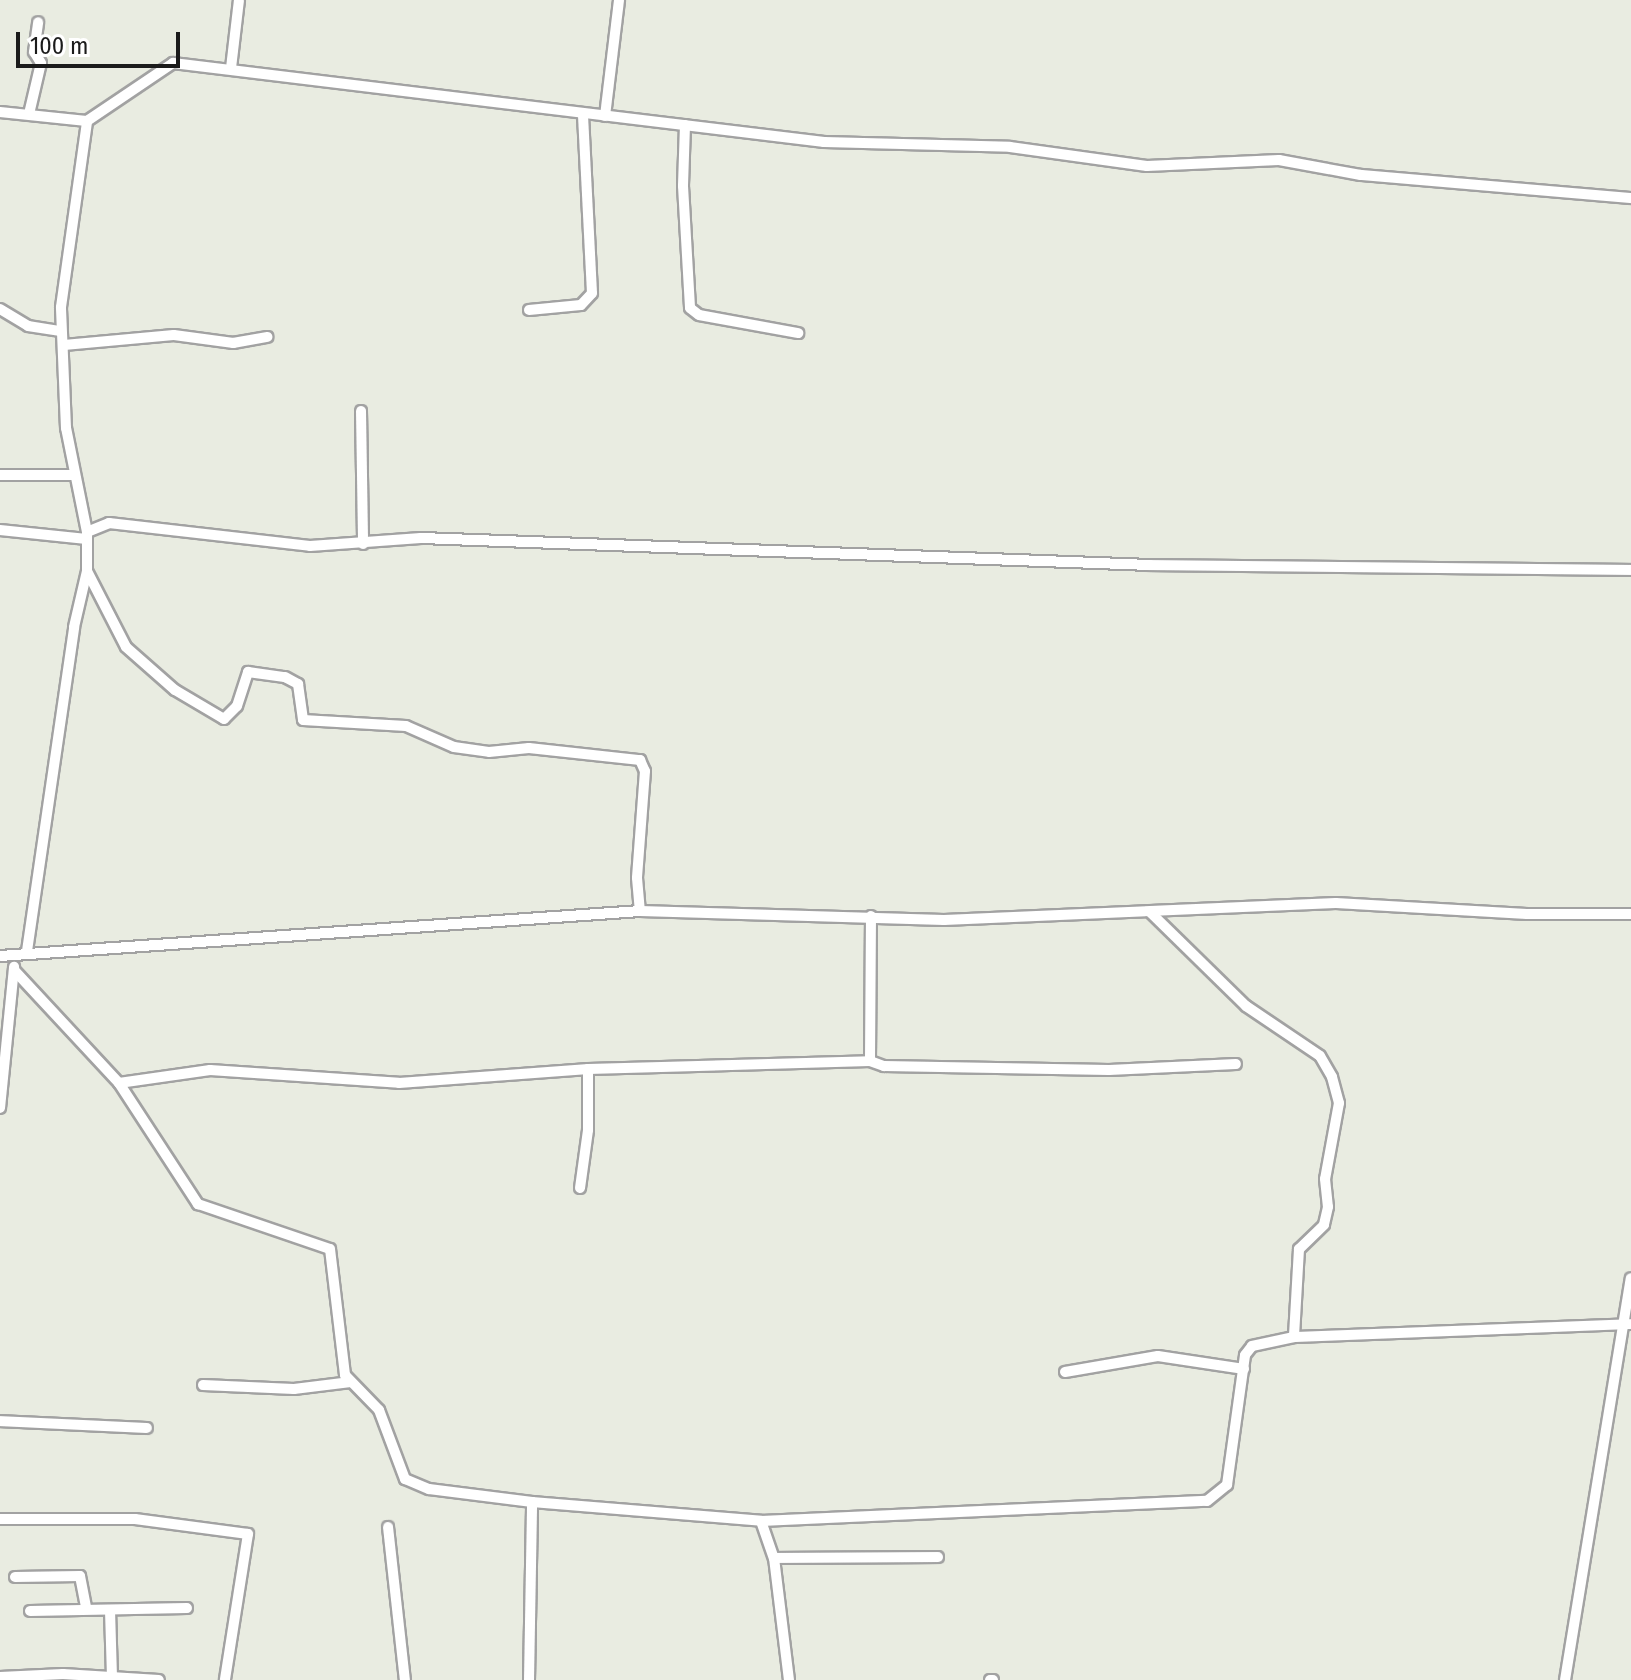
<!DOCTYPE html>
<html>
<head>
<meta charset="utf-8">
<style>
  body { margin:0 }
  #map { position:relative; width:1631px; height:1680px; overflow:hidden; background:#e9ece1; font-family:"Fira Sans Condensed",sans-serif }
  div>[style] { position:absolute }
  .roads { filter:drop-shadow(2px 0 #a2a2a2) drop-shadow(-2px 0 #a2a2a2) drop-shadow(0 2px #a2a2a2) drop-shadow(0 -2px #a2a2a2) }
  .minor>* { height:10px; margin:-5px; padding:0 5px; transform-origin:5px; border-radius:5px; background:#fff }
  span { translate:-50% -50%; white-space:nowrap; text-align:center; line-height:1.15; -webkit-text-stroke:7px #fff; paint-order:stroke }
  .scale { position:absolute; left:16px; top:32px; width:164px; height:36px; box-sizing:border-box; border:4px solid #1b1b1b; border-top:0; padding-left:10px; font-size:24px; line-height:28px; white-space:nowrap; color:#1b1b1b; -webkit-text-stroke:6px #fff; paint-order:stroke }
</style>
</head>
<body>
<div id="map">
  <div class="roads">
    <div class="minor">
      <div style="left:231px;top:68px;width:68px;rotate:-83.3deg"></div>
      <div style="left:0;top:112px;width:87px;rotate:5.9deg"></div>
      <div style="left:87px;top:121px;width:104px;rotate:-34deg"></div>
      <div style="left:173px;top:63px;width:656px;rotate:6.92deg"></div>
      <div style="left:824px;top:142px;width:186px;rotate:1.5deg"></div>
      <div style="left:1010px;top:147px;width:138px;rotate:7.9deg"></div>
      <div style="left:1147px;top:166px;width:132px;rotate:-2.6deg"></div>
      <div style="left:1279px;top:160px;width:83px;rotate:10.4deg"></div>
      <div style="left:1361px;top:175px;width:271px;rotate:4.9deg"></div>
      <div style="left:29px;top:114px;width:52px;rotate:-76.8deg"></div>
      <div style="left:41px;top:63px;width:13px;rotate:-122deg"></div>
      <div style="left:34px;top:52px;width:30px;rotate:-82deg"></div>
      <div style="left:605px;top:116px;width:117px;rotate:-83.1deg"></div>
      <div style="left:685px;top:125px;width:61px;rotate:91.9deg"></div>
      <div style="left:683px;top:186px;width:122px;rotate:86.7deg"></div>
      <div style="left:690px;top:308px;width:11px;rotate:38deg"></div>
      <div style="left:699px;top:315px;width:101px;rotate:10.3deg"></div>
      <div style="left:0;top:309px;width:33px;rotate:31deg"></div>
      <div style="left:28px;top:326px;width:33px;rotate:9deg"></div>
      <div style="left:529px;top:310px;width:52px;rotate:-5.5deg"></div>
      <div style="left:581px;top:305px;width:16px;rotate:-47deg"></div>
      <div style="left:592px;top:293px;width:178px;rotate:-92.9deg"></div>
      <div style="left:64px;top:345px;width:110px;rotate:-5.2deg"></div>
      <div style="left:174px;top:335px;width:60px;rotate:7.7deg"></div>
      <div style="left:233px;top:343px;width:35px;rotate:-10deg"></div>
      <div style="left:361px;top:411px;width:133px;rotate:89.1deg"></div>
      <div style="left:0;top:475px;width:72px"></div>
      <div style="left:0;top:530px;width:87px;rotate:5.9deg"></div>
      <div style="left:87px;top:532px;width:24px;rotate:-22deg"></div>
      <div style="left:109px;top:523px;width:202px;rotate:6.5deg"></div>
      <div style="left:310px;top:546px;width:111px;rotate:-4.1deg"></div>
      <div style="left:421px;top:538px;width:729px;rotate:2.12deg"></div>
      <div style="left:1149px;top:565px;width:482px;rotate:0.6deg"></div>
      <div style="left:87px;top:571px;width:85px;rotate:62.8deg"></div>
      <div style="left:126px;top:647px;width:65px;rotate:41.3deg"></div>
      <div style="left:175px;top:690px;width:57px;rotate:30.6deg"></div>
      <div style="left:224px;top:719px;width:18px;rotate:-45deg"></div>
      <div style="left:237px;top:706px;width:36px;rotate:-72deg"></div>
      <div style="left:248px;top:672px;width:37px;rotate:8deg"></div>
      <div style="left:285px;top:677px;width:15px;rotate:28deg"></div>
      <div style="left:298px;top:684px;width:36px;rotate:82deg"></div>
      <div style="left:303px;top:720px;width:103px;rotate:3.3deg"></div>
      <div style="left:406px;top:726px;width:52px;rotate:23.6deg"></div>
      <div style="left:454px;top:747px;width:35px;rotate:8deg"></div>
      <div style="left:489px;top:752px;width:40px;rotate:-5.7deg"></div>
      <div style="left:529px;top:748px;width:112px;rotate:6.2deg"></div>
      <div style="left:640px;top:760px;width:12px;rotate:66deg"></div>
      <div style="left:645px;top:771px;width:107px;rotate:94.3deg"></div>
      <div style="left:637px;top:878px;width:33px;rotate:85deg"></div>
      <div style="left:1150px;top:912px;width:134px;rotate:44.4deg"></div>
      <div style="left:1246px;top:1006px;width:89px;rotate:34deg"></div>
      <div style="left:1320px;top:1056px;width:24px;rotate:60deg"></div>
      <div style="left:1332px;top:1077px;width:27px;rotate:75deg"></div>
      <div style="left:1339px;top:1103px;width:77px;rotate:100.4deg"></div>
      <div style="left:1325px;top:1179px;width:28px;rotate:84deg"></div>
      <div style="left:1328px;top:1207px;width:18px;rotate:103deg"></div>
      <div style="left:1324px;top:1225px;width:35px;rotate:136deg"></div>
      <div style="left:1299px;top:1249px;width:88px;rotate:93.3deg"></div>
      <div style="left:871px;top:916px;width:145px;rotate:90.4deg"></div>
      <div style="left:870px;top:1061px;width:15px;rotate:20deg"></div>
      <div style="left:884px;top:1066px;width:225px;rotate:1deg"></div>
      <div style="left:1109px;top:1070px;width:127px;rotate:-2.7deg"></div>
      <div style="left:27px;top:951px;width:327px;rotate:-81.7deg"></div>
      <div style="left:74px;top:627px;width:57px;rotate:-76.9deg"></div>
      <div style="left:87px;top:571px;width:39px;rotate:-90deg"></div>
      <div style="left:87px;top:532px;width:106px;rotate:-101.4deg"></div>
      <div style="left:66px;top:428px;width:121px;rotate:-92.4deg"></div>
      <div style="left:61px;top:307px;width:188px;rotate:-82deg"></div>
      <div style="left:0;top:956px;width:642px;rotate:-4.02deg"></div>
      <div style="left:640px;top:911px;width:304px;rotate:1.7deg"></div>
      <div style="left:944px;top:920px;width:392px;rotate:-2.5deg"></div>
      <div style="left:1336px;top:903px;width:191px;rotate:3.3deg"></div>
      <div style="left:1527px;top:914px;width:104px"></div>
      <div style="left:14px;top:970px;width:154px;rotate:47.1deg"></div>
      <div style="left:119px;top:1083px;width:145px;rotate:56.9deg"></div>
      <div style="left:198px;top:1204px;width:139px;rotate:18.8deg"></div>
      <div style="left:330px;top:1249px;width:127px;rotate:83.2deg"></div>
      <div style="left:345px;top:1375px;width:49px;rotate:45.8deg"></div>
      <div style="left:379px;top:1410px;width:74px;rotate:69.4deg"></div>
      <div style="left:405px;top:1479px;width:26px;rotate:23deg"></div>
      <div style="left:429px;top:1489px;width:104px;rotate:7.2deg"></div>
      <div style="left:532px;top:1502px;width:230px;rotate:4.7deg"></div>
      <div style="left:761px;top:1521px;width:39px;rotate:71deg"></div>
      <div style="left:774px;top:1558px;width:123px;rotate:83deg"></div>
      <div style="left:119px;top:1083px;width:92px;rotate:-8.1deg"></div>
      <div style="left:210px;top:1070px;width:189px;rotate:3.9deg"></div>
      <div style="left:399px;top:1083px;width:190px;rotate:-4.2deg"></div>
      <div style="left:588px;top:1069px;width:282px;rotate:-1.6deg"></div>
      <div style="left:0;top:1108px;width:142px;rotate:-84.3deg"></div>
      <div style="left:580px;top:1188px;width:59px;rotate:-82.1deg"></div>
      <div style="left:588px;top:1130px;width:61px;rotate:-90deg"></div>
      <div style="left:1065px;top:1372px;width:94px;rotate:-9.8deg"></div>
      <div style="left:1158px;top:1356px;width:87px;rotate:8.6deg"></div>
      <div style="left:203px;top:1385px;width:91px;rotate:2.5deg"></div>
      <div style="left:294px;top:1389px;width:57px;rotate:-7deg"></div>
      <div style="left:0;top:1421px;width:147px;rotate:2.7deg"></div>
      <div style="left:0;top:1519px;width:135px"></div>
      <div style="left:135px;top:1519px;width:114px;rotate:7.6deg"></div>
      <div style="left:248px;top:1534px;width:148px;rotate:99deg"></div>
      <div style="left:761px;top:1521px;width:446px;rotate:-2.6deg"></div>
      <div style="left:1207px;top:1501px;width:26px;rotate:-39deg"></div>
      <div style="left:1227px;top:1485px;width:131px;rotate:-82.1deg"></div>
      <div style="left:1245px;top:1355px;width:11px;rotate:-52deg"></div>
      <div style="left:1252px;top:1346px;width:43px;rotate:-12.1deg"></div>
      <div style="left:1294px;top:1337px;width:337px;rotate:-2.2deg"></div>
      <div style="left:388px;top:1527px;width:154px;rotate:83.7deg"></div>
      <div style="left:774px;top:1558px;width:164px;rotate:-0.3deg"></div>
      <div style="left:15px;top:1577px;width:65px;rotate:-0.9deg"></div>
      <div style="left:80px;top:1576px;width:33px;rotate:79deg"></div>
      <div style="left:110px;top:1610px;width:66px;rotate:88.3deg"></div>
      <div style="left:30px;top:1611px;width:157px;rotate:-1.1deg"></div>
      <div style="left:0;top:1677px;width:63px;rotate:-2.7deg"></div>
      <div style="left:63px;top:1674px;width:96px;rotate:3.6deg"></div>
      <div style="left:529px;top:1680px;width:178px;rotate:-89deg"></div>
      <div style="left:990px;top:1680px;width:3px"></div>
      <div style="left:1565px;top:1680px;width:407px;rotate:-80.7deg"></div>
    </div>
  </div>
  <div class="scale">100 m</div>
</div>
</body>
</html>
